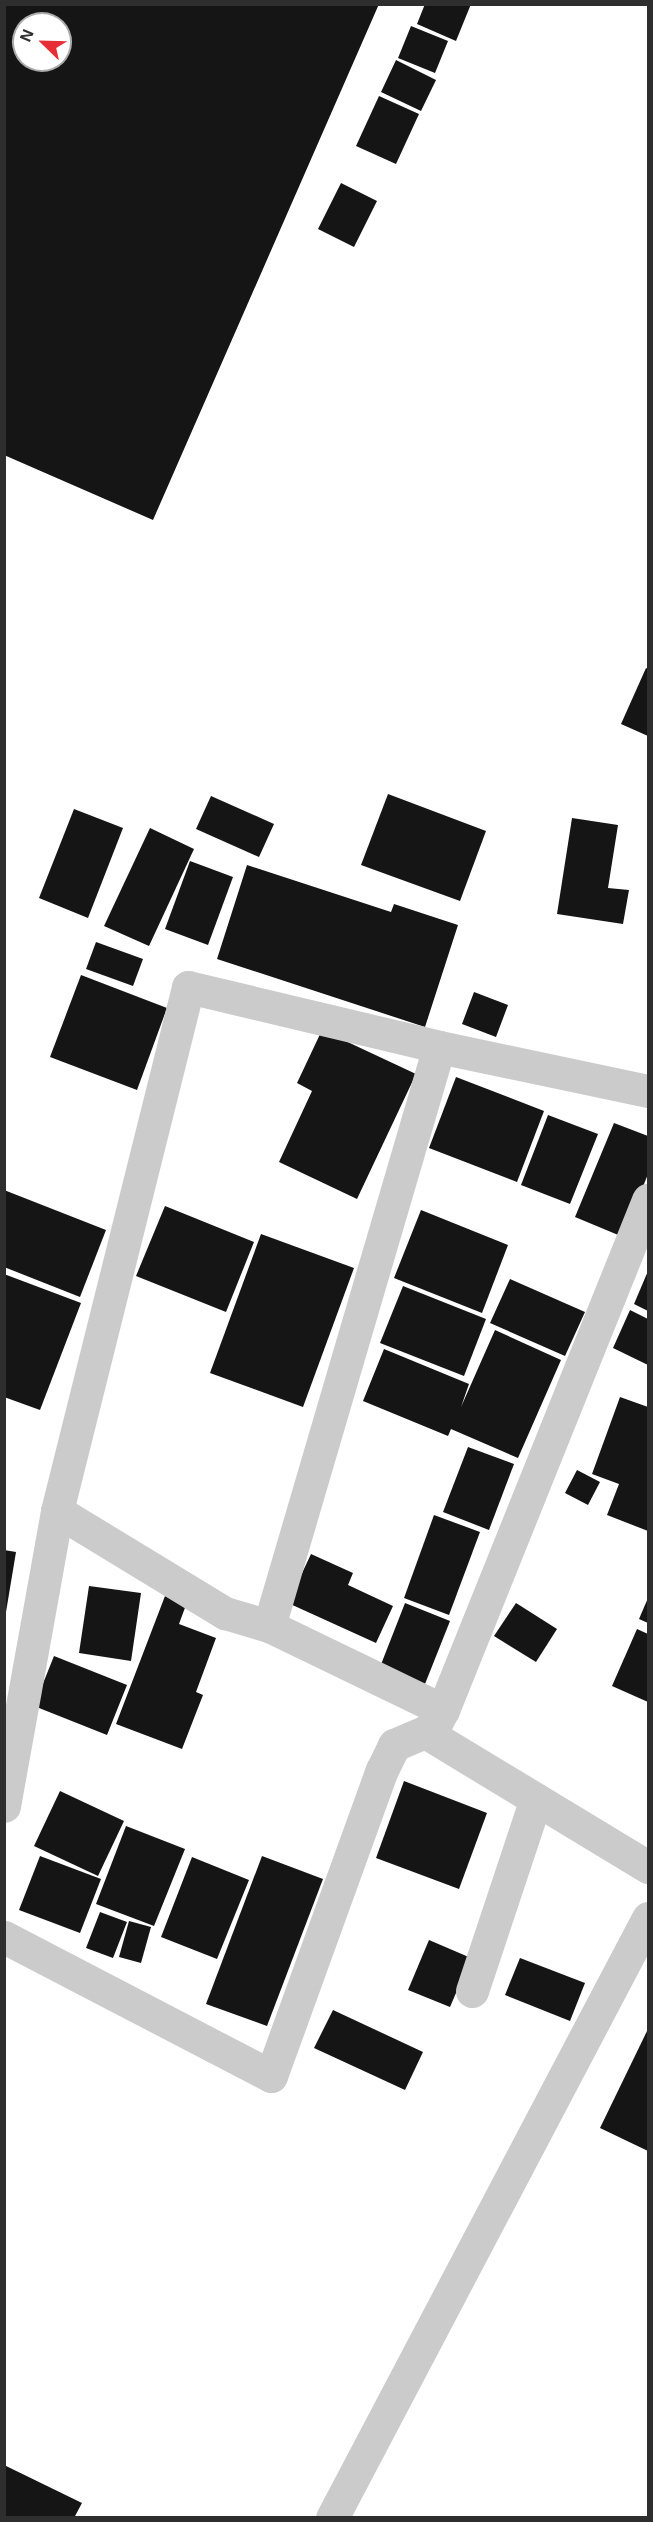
<!DOCTYPE html>
<html>
<head>
<meta charset="utf-8">
<style>
  body { margin:0 }
  #map { position:relative; width:653px; height:2522px; overflow:hidden; background:#fff; font-family:Arial,sans-serif }
  div>[style] { position:absolute }
  .building>* { inset:0; background:#151515 }
  .minor>* { height:33px; margin:-16.5px; padding:0 16.5px; transform-origin:16.5px; border-radius:16.5px; background:#cbcbcb }
  span { translate:-50% -50%; white-space:nowrap; text-align:center; line-height:1.15; -webkit-text-stroke:6px #fff; paint-order:stroke }
  .frame { position:absolute; inset:0; border:6px solid #2e2e2e; pointer-events:none }
  .north { position:absolute; left:12px; top:12px; width:60px; height:60px; box-sizing:border-box; background:#fff; border:2px solid #ababab; border-radius:50%; rotate:293deg; font-size:16px; font-weight:700; line-height:24px; text-align:center; color:#2e2e2e }
  .north::after { content:''; display:block; margin:auto; width:21px; height:27px; background:#e72e34; clip-path:polygon(50% 0,100% 100%,50% 72%,0 100%) }
</style>
</head>
<body>
<div id="map">
  <div class="building">
    <div style="clip-path:polygon(evenodd,4px 4px,379px 4px,153px 520px,4px 455px,4px 4px,24px 24px,60px 24px,60px 60px,24px 60px,24px 24px)"></div>
    <div style="clip-path:polygon(425px 4px,471px 4px,456px 41px,417px 24px)"></div>
    <div style="clip-path:polygon(411px 26px,448px 41px,435px 73px,398px 58px)"></div>
    <div style="clip-path:polygon(396px 60px,436px 80px,421px 111px,381px 92px)"></div>
    <div style="clip-path:polygon(379px 96px,419px 114px,396px 164px,356px 146px)"></div>
    <div style="clip-path:polygon(341px 183px,377px 201px,354px 247px,318px 229px)"></div>
    <div style="clip-path:polygon(646px 668px,648px 669px,648px 736px,621px 724px)"></div>
    <div style="clip-path:polygon(388px 794px,486px 831px,460px 901px,361px 865px)"></div>
    <div style="clip-path:polygon(211px 796px,274px 824px,259px 857px,196px 829px)"></div>
    <div style="clip-path:polygon(74px 809px,123px 828px,88px 918px,39px 898px)"></div>
    <div style="clip-path:polygon(572px 818px,618px 825px,608px 888px,629px 890px,623px 924px,557px 914px)"></div>
    <div style="clip-path:polygon(150px 828px,194px 849px,149px 946px,104px 926px)"></div>
    <div style="clip-path:polygon(190px 861px,233px 877px,208px 945px,165px 929px)"></div>
    <div style="clip-path:polygon(247px 865px,391px 912px,394px 904px,458px 925px,425px 1027px,217px 959px)"></div>
    <div style="clip-path:polygon(96px 942px,143px 959px,133px 986px,86px 969px)"></div>
    <div style="clip-path:polygon(81px 975px,167px 1008px,137px 1090px,50px 1057px)"></div>
    <div style="clip-path:polygon(474px 992px,508px 1005px,496px 1037px,462px 1024px)"></div>
    <div style="clip-path:polygon(322px 1030px,416px 1074px,357px 1199px,279px 1162px,312px 1091px,297px 1083px)"></div>
    <div style="clip-path:polygon(456px 1077px,544px 1111px,517px 1182px,429px 1148px)"></div>
    <div style="clip-path:polygon(548px 1115px,598px 1134px,570px 1204px,521px 1185px)"></div>
    <div style="clip-path:polygon(614px 1123px,648px 1136px,648px 1174px,623px 1237px,575px 1217px)"></div>
    <div style="clip-path:polygon(4px 1190px,106px 1230px,80px 1297px,4px 1267px)"></div>
    <div style="clip-path:polygon(165px 1206px,254px 1242px,226px 1312px,136px 1276px)"></div>
    <div style="clip-path:polygon(421px 1210px,508px 1245px,482px 1313px,394px 1278px)"></div>
    <div style="clip-path:polygon(261px 1234px,354px 1268px,303px 1407px,210px 1373px)"></div>
    <div style="clip-path:polygon(648px 1271px,648px 1311px,634px 1304px)"></div>
    <div style="clip-path:polygon(4px 1274px,81px 1303px,40px 1410px,4px 1397px)"></div>
    <div style="clip-path:polygon(510px 1279px,585px 1312px,565px 1356px,490px 1323px)"></div>
    <div style="clip-path:polygon(403px 1286px,486px 1319px,464px 1376px,380px 1343px)"></div>
    <div style="clip-path:polygon(630px 1310px,648px 1319px,648px 1365px,613px 1348px)"></div>
    <div style="clip-path:polygon(495px 1330px,561px 1360px,518px 1458px,451px 1429px,448px 1436px,363px 1401px,384px 1349px,469px 1384px,461px 1407px)"></div>
    <div style="clip-path:polygon(620px 1397px,648px 1407px,648px 1531px,607px 1515px,619px 1484px,592px 1474px)"></div>
    <div style="clip-path:polygon(468px 1447px,514px 1464px,489px 1530px,443px 1512px)"></div>
    <div style="clip-path:polygon(577px 1470px,600px 1482px,588px 1505px,565px 1493px)"></div>
    <div style="clip-path:polygon(434px 1515px,480px 1532px,449px 1615px,404px 1598px)"></div>
    <div style="clip-path:polygon(4px 1550px,16px 1552px,6px 1612px,4px 1611px)"></div>
    <div style="clip-path:polygon(311px 1554px,353px 1573px,348px 1585px,393px 1606px,376px 1643px,288px 1603px)"></div>
    <div style="clip-path:polygon(89px 1586px,141px 1593px,131px 1661px,79px 1653px)"></div>
    <div style="clip-path:polygon(165px 1596px,186px 1605px,179px 1624px,216px 1638px,196px 1692px,203px 1695px,182px 1749px,116px 1724px)"></div>
    <div style="clip-path:polygon(648px 1598px,648px 1623px,639px 1619px)"></div>
    <div style="clip-path:polygon(405px 1603px,450px 1621px,425px 1684px,380px 1667px)"></div>
    <div style="clip-path:polygon(516px 1603px,557px 1629px,536px 1662px,494px 1636px)"></div>
    <div style="clip-path:polygon(637px 1629px,648px 1634px,648px 1702px,612px 1686px)"></div>
    <div style="clip-path:polygon(54px 1656px,127px 1685px,107px 1735px,34px 1706px)"></div>
    <div style="clip-path:polygon(404px 1781px,487px 1813px,459px 1889px,376px 1858px)"></div>
    <div style="clip-path:polygon(60px 1791px,124px 1821px,98px 1876px,34px 1846px)"></div>
    <div style="clip-path:polygon(126px 1826px,185px 1849px,154px 1926px,96px 1904px)"></div>
    <div style="clip-path:polygon(40px 1856px,101px 1879px,80px 1933px,19px 1910px)"></div>
    <div style="clip-path:polygon(262px 1856px,323px 1879px,267px 2026px,206px 2004px)"></div>
    <div style="clip-path:polygon(192px 1857px,249px 1880px,217px 1959px,161px 1937px)"></div>
    <div style="clip-path:polygon(100px 1912px,127px 1922px,113px 1958px,86px 1948px)"></div>
    <div style="clip-path:polygon(129px 1921px,151px 1927px,141px 1963px,119px 1957px)"></div>
    <div style="clip-path:polygon(429px 1940px,471px 1958px,450px 2007px,408px 1990px)"></div>
    <div style="clip-path:polygon(520px 1958px,585px 1983px,570px 2021px,505px 1995px)"></div>
    <div style="clip-path:polygon(333px 2010px,423px 2052px,405px 2090px,314px 2048px)"></div>
    <div style="clip-path:polygon(648px 2029px,648px 2151px,600px 2128px)"></div>
    <div style="clip-path:polygon(4px 2465px,82px 2503px,74px 2518px,4px 2518px)"></div>
  </div>
  <div class="minor">
    <div style="left:57px;top:1511px;width:197px;rotate:31.3deg"></div>
    <div style="left:225px;top:1613px;width:46px;rotate:16.5deg"></div>
    <div style="left:269px;top:1626px;width:193px;rotate:25.8deg"></div>
    <div style="left:269px;top:1626px;width:603px;rotate:-73.64deg"></div>
    <div style="left:425px;top:1732px;width:14px;rotate:-39deg"></div>
    <div style="left:436px;top:1723px;width:15px;rotate:-62deg"></div>
    <div style="left:443px;top:1710px;width:550px;rotate:-68.1deg"></div>
    <div style="left:4px;top:1806px;width:300px;rotate:-79.8deg"></div>
    <div style="left:57px;top:1511px;width:540px;rotate:-75.96deg"></div>
    <div style="left:188px;top:987px;width:258px;rotate:13.4deg"></div>
    <div style="left:439px;top:1047px;width:214px;rotate:11.9deg"></div>
    <div style="left:4px;top:1937px;width:301px;rotate:27.5deg"></div>
    <div style="left:271px;top:2076px;width:326px;rotate:-70.1deg"></div>
    <div style="left:382px;top:1770px;width:28px;rotate:-64deg"></div>
    <div style="left:394px;top:1745px;width:34px;rotate:-23deg"></div>
    <div style="left:425px;top:1732px;width:261px;rotate:31.2deg"></div>
    <div style="left:472px;top:1991px;width:202px;rotate:-71.6deg"></div>
    <div style="left:332px;top:2518px;width:678px;rotate:-62.23deg"></div>
  </div>
  <div class="frame"></div>
  <div class="north">N</div>
</div>
</body>
</html>
